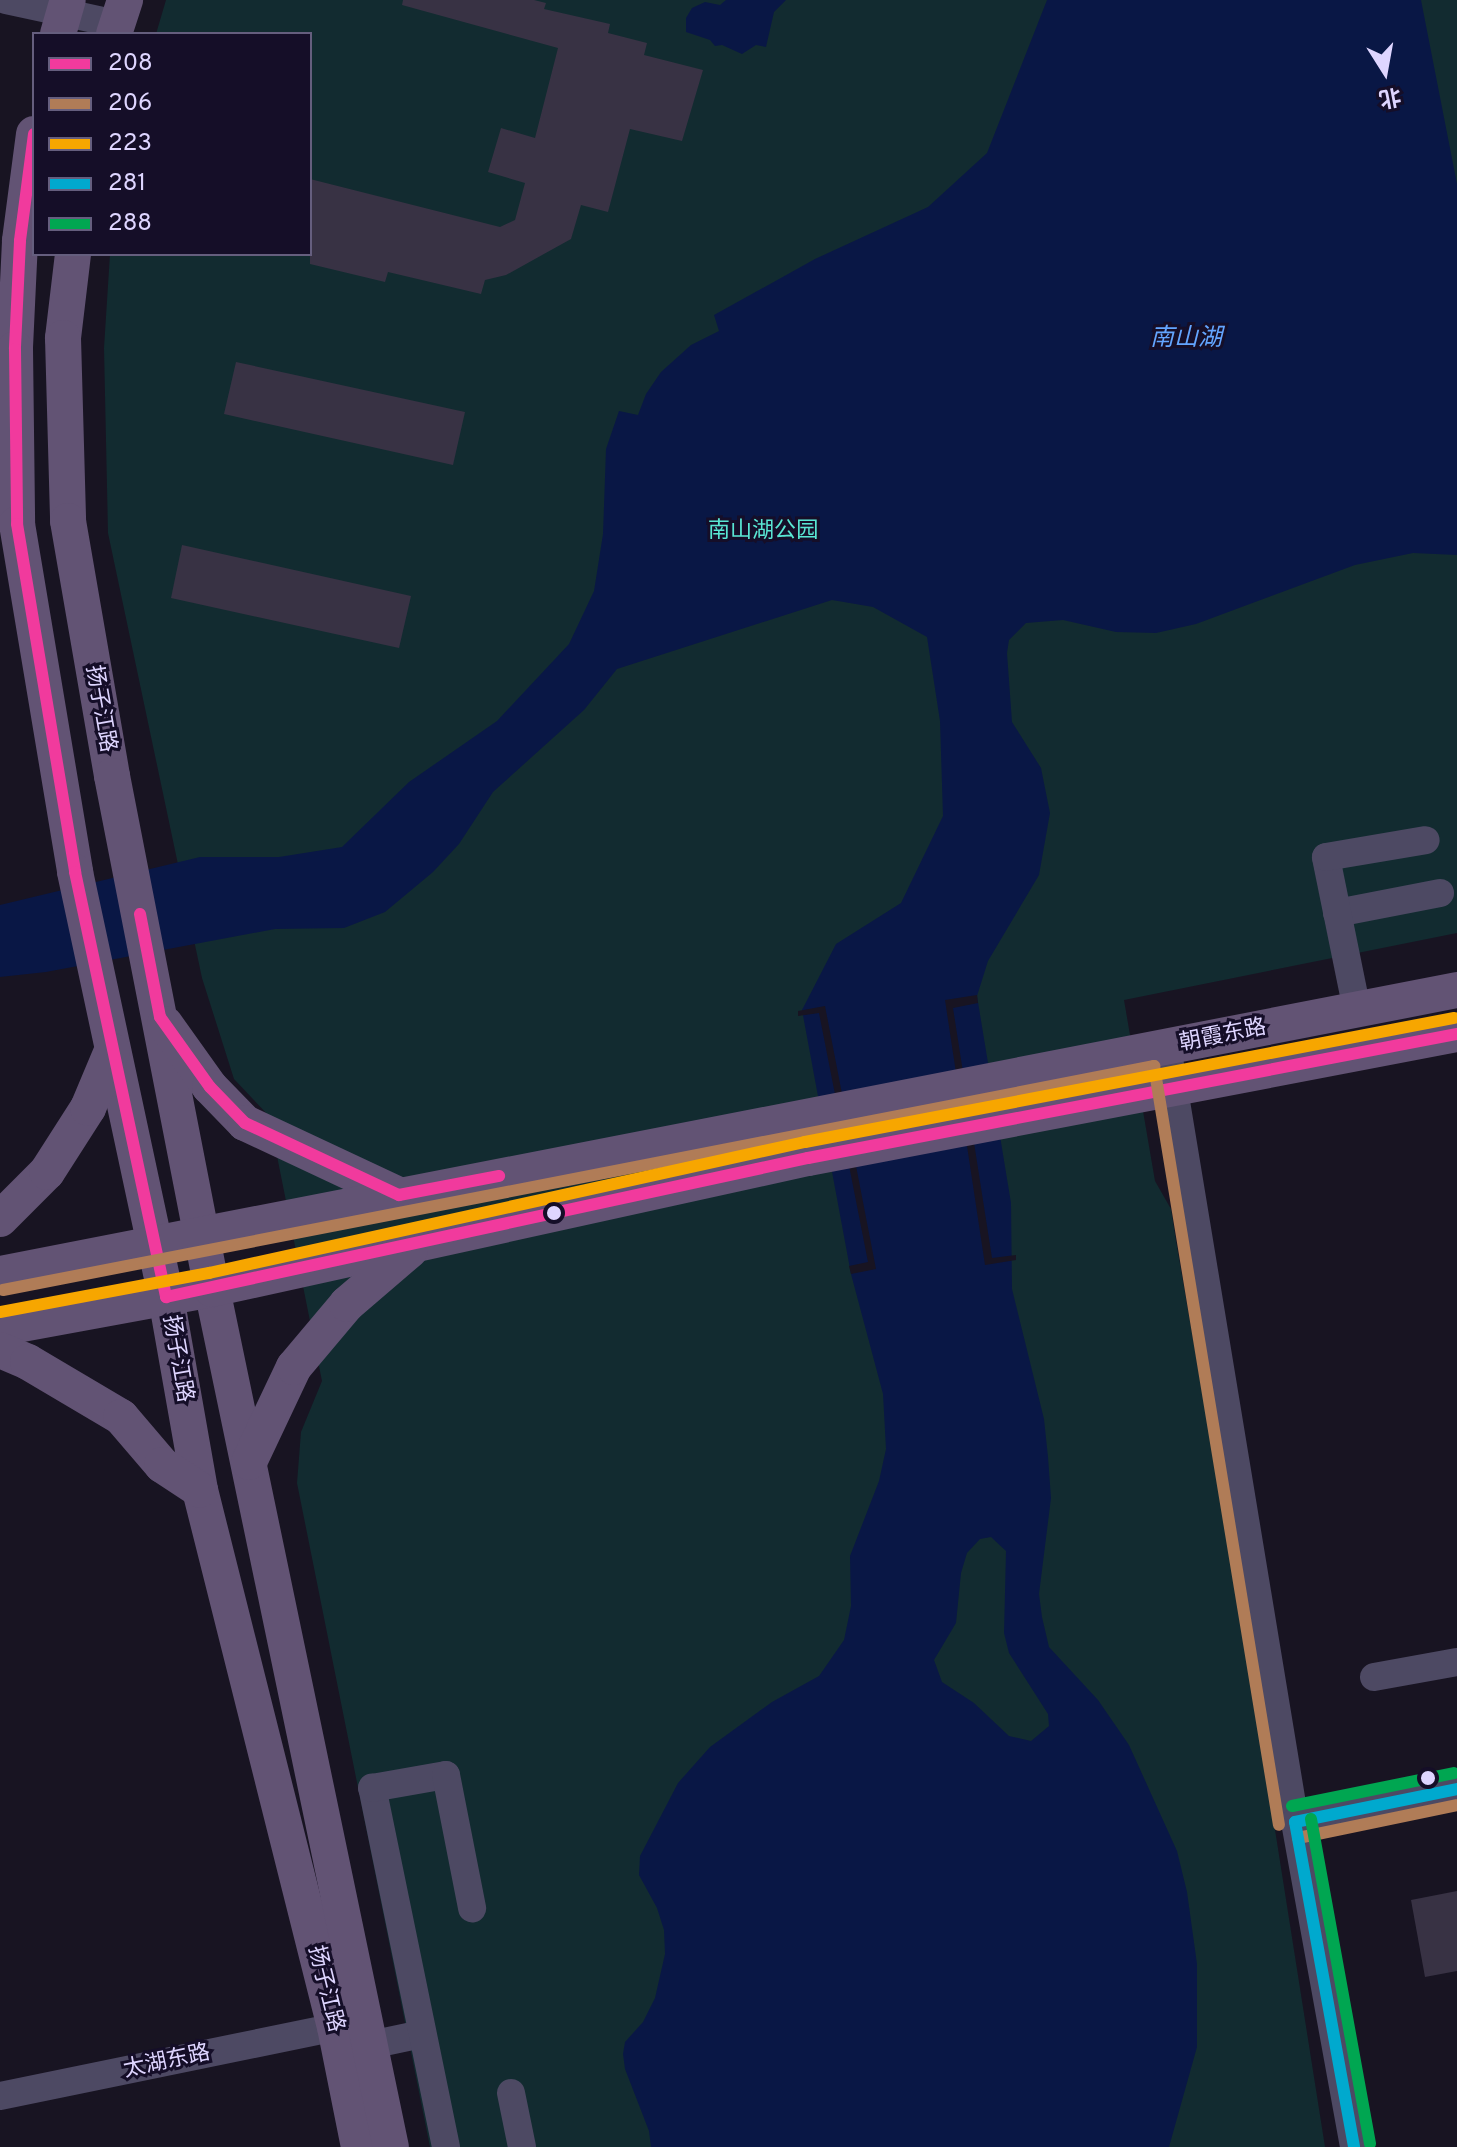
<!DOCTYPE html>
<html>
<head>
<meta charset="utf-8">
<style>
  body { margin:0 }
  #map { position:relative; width:1457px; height:2147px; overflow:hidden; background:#181422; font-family:Overpass,"Noto Sans SC",sans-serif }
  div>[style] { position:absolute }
  .green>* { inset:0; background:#122b30 }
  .water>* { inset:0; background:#091745 }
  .pier>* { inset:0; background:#181422 }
  .building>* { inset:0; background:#383244 }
  .minor>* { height:28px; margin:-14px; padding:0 14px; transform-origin:14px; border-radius:14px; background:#4d4963 }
  .major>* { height:36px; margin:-18px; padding:0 18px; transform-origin:18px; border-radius:18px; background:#625374 }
  .bus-1>* { height:12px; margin:-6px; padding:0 6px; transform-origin:6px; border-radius:6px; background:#f13a9d }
  .bus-2>* { height:12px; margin:-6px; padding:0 6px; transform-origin:6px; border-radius:6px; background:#b07c57 }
  .bus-3>* { height:12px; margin:-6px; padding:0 6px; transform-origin:6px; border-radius:6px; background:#f7a600 }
  .bus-4>* { height:12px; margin:-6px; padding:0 6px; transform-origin:6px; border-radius:6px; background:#00a9ce }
  .bus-5>* { height:12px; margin:-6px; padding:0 6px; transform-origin:6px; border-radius:6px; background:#00a651 }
  .dots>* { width:22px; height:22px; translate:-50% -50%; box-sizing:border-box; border:4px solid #150e28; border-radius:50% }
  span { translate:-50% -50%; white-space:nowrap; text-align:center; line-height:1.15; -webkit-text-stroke:6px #150e28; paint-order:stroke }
  .park-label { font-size:22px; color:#59e6d3 }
  .street-label { font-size:22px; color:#ded5ff }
  .water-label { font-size:24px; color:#63a5ff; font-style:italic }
  .legend { position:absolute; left:32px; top:32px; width:280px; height:224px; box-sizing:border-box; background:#150e28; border:2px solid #655e7e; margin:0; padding:10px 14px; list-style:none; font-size:24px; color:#ded5ff }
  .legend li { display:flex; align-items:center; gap:16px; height:40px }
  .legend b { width:40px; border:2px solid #655e7e }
  .north { position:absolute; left:1345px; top:32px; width:80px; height:80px; -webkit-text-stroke:6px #150e28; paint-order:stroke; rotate:169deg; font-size:22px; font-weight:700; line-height:32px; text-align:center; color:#ded5ff }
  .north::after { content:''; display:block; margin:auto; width:28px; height:36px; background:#ded5ff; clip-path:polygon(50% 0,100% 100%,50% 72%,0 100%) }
</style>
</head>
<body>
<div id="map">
  <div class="green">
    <div style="clip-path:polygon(166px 0,1457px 0,1457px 933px,1124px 1000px,1155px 1181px,1171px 1209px,1176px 1241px,1244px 1633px,1325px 2147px,430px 2147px,297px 1483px,301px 1432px,322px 1381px,269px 1116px,234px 1079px,202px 978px,108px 533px,104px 348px,110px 254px,310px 254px,310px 34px,156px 34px)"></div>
  </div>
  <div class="water">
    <div style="clip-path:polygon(726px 0,786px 0,774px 12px,766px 47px,756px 45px,742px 54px,722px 45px,715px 46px,710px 40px,686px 32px,686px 18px,692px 8px,705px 2px,720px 5px)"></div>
    <div style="clip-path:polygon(evenodd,1047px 0,1421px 0,1457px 184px,1457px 555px,1413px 553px,1355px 565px,1196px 624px,1156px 633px,1116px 632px,1063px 620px,1026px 623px,1009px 640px,1007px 653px,1012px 722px,1041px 768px,1050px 813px,1039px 875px,988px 961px,977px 996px,1011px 1203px,1012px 1289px,1044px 1419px,1048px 1457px,1051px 1498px,1039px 1594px,1042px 1617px,1049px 1647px,1098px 1700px,1129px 1745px,1177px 1851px,1187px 1892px,1197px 1964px,1197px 2047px,1169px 2147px,651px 2147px,649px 2131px,625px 2069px,623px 2054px,625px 2042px,643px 2022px,655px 1998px,665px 1954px,664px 1930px,657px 1908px,639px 1875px,640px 1856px,678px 1783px,710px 1747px,772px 1702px,819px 1676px,844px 1640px,851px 1606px,850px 1556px,879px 1481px,886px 1449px,883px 1394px,851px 1274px,802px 1010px,836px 944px,901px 903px,943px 816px,940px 721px,927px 637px,873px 607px,832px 600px,617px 669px,584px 710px,493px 792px,459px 844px,433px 872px,385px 912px,344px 928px,275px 929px,46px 972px,0 977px,0 905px,200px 857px,279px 857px,342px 847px,409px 782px,497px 721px,569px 644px,594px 591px,603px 534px,606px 449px,619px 411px,638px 415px,646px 394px,661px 372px,691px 345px,719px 331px,714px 315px,815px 259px,928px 207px,987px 153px,1047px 0,991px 1537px,1006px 1551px,1004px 1633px,1009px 1653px,1048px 1714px,1049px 1726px,1031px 1741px,1009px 1736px,974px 1703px,942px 1682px,934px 1660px,956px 1623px,961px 1573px,967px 1553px,980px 1539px,991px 1537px)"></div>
  </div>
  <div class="pier">
    <div style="clip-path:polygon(977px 995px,978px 1003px,953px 1008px,992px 1258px,1016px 1255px,1016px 1260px,985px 1265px,945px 1000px)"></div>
    <div style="clip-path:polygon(825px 1006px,876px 1269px,851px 1274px,849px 1266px,868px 1262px,819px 1013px,798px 1016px,798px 1011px)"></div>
  </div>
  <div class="building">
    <div style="clip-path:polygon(403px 0,534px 0,546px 3px,544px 9px,610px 24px,608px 33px,647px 43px,644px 55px,703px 70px,682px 141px,630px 129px,608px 212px,581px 205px,571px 239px,506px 275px,485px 280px,481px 294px,388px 272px,385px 282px,310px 264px,310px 179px,500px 227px,515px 220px,525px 183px,488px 172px,501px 128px,535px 138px,558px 48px,402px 5px)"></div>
    <div style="clip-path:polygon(236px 362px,465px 412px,453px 465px,224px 414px)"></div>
    <div style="clip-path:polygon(182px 545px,411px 596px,399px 648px,171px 598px)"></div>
    <div style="clip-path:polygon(1457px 1891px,1457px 1971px,1425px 1977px,1411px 1900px)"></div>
  </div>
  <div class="minor">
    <div style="left:6px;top:0;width:114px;rotate:12.2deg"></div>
    <div style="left:1337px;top:913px;width:105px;rotate:-11deg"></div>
    <div style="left:1357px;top:1010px;width:156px;rotate:-101.5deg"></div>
    <div style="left:1326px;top:857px;width:101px;rotate:-9.6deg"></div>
    <div style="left:1167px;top:1047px;width:785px;rotate:80.62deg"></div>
    <div style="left:1295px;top:1822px;width:330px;rotate:79.7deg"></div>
    <div style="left:1374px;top:1677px;width:84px;rotate:-10.2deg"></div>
    <div style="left:1295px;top:1822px;width:165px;rotate:-11.5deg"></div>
    <div style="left:370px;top:2045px;width:53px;rotate:-11.9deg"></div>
    <div style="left:511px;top:2093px;width:55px;rotate:78.5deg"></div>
    <div style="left:0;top:2096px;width:342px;rotate:-11.6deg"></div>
    <div style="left:446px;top:2147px;width:367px;rotate:-101.6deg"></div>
    <div style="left:372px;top:1788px;width:75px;rotate:-10deg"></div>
    <div style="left:446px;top:1775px;width:136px;rotate:78.9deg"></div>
  </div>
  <div class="major">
    <div style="left:58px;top:34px;width:35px;rotate:-74deg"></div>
    <div style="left:114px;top:34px;width:36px;rotate:-72deg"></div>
    <div style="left:34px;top:134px;width:108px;rotate:97.5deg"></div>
    <div style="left:20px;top:241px;width:108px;rotate:92.7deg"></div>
    <div style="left:15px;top:349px;width:175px;rotate:89.3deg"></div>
    <div style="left:17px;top:524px;width:353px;rotate:80.5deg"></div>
    <div style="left:75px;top:872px;width:435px;rotate:77.9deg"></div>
    <div style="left:166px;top:1297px;width:196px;rotate:80deg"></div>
    <div style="left:200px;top:1490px;width:554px;rotate:75.89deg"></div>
    <div style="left:335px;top:2027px;width:122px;rotate:78.7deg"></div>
    <div style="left:73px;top:254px;width:85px;rotate:96.8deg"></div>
    <div style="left:63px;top:338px;width:183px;rotate:88.4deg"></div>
    <div style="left:68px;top:521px;width:259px;rotate:80.2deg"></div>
    <div style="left:112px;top:776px;width:523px;rotate:78.97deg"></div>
    <div style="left:212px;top:1289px;width:876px;rotate:78.22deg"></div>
    <div style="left:165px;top:1024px;width:77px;rotate:54.5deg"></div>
    <div style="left:210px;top:1087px;width:50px;rotate:45.8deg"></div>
    <div style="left:245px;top:1123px;width:170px;rotate:25.1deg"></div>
    <div style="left:0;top:1219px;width:66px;rotate:-45deg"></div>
    <div style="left:47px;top:1172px;width:76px;rotate:-57.4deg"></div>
    <div style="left:88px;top:1108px;width:62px;rotate:-67.2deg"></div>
    <div style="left:0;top:1274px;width:1484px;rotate:-11.03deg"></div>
    <div style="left:0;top:1328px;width:216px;rotate:-10.4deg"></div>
    <div style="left:212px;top:1289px;width:610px;rotate:-12.4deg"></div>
    <div style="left:808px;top:1158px;width:661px;rotate:-10.82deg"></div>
    <div style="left:0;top:1350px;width:30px;rotate:23deg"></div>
    <div style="left:28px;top:1362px;width:108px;rotate:30.6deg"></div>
    <div style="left:121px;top:1417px;width:63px;rotate:49.5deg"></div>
    <div style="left:162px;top:1465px;width:45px;rotate:33.3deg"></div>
    <div style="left:249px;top:1462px;width:105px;rotate:-64.7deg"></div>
    <div style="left:294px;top:1367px;width:82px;rotate:-49.9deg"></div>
    <div style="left:347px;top:1304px;width:83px;rotate:-40.6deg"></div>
  </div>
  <div class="bus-1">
    <div style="left:34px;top:134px;width:108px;rotate:97.5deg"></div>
    <div style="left:20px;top:241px;width:108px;rotate:92.7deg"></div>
    <div style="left:15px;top:349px;width:175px;rotate:89.3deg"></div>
    <div style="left:17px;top:524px;width:353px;rotate:80.5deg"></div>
    <div style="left:75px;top:872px;width:435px;rotate:77.9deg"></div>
    <div style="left:166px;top:1297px;width:657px;rotate:-12.22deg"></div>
    <div style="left:808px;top:1158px;width:661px;rotate:-10.82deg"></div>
    <div style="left:140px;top:914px;width:105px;rotate:79deg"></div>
    <div style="left:160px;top:1017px;width:86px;rotate:54.5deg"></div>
    <div style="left:210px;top:1087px;width:50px;rotate:45.8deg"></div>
    <div style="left:245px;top:1123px;width:170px;rotate:25.1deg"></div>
    <div style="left:399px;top:1195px;width:102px;rotate:-10.8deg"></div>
  </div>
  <div class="bus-2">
    <div style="left:3px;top:1290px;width:1173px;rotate:-11.01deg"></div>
    <div style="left:1154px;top:1066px;width:769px;rotate:80.65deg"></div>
    <div style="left:1298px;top:1838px;width:162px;rotate:-11.7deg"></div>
  </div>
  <div class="bus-3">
    <div style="left:0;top:1312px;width:213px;rotate:-10.6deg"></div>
    <div style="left:209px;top:1273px;width:610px;rotate:-12.4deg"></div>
    <div style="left:805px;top:1142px;width:661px;rotate:-10.82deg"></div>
  </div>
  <div class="bus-4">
    <div style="left:1295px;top:1822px;width:330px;rotate:79.7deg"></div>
    <div style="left:1295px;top:1822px;width:165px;rotate:-11.5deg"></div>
  </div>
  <div class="bus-5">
    <div style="left:1292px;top:1806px;width:165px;rotate:-11.5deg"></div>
    <div style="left:1311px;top:1819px;width:330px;rotate:79.7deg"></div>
  </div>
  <div class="dots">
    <div style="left:554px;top:1213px;background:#ded5ff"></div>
    <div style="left:1428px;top:1778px;background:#ded5ff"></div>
  </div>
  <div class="park-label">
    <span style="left:763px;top:532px">南山湖公园</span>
  </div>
  <div class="street-label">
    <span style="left:100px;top:709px;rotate:80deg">扬子江路</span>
    <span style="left:1223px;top:1036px;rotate:-11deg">朝霞东路</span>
    <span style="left:177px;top:1359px;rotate:80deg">扬子江路</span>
    <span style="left:325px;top:1989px;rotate:76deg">扬子江路</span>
    <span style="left:167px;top:2062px;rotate:-12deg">太湖东路</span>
  </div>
  <div class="water-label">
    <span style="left:1186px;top:340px">南山湖</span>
  </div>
  <ul class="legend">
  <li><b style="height:10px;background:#f13a9d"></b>208</li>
  <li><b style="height:10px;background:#b07c57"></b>206</li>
  <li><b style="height:10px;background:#f7a600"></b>223</li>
  <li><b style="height:10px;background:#00a9ce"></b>281</li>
  <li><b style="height:10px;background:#00a651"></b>288</li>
  </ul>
  <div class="north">北</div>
</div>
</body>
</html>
